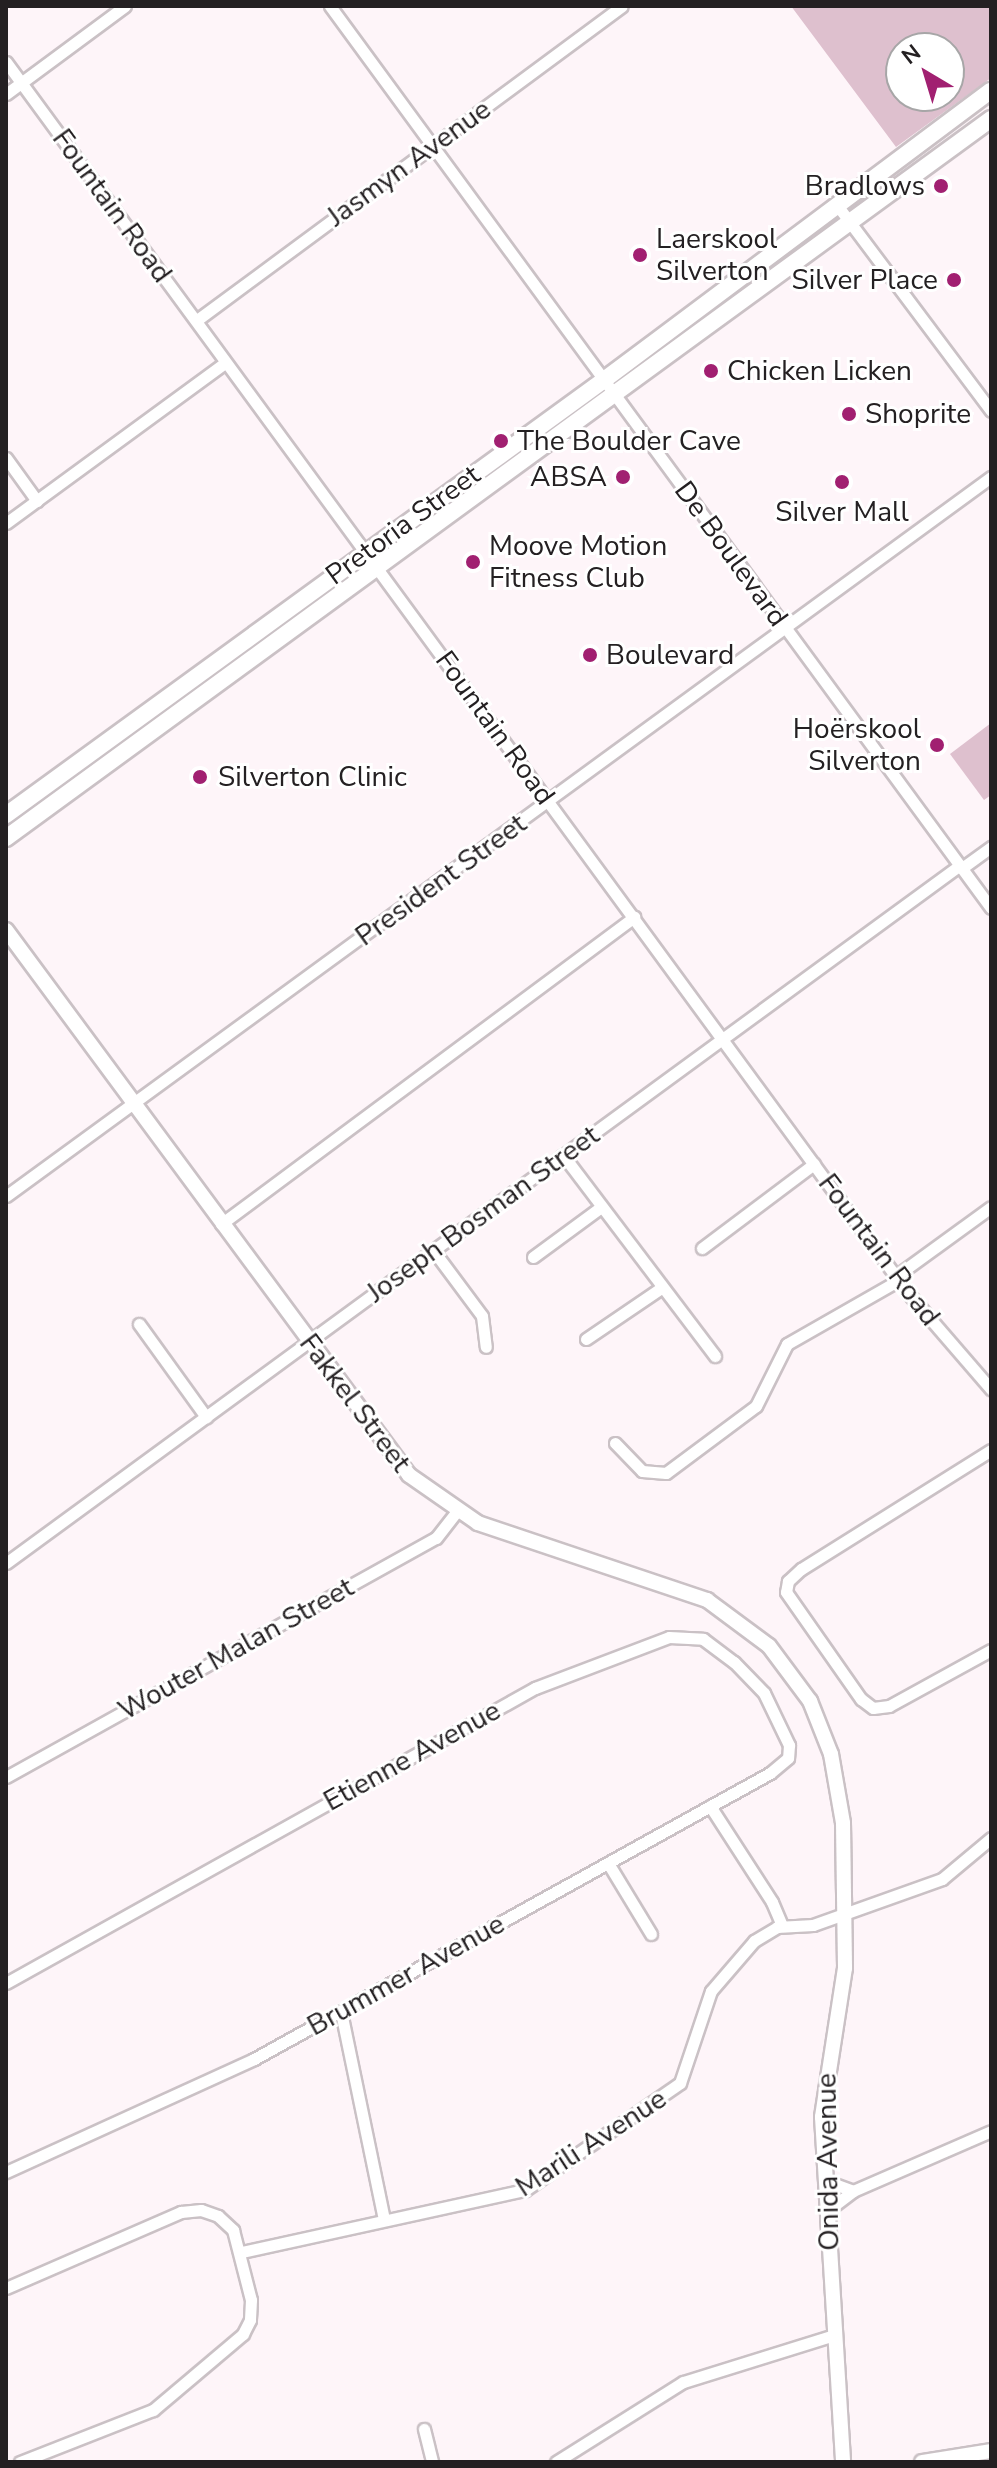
<!DOCTYPE html>
<html>
<head>
<meta charset="utf-8">
<style>
  body { margin:0 }
  #map { position:relative; width:997px; height:2468px; overflow:hidden; background:#fef5f9; font-family:"Nunito Sans",sans-serif }
  div>[style] { position:absolute }
  .green>* { inset:0; background:#dec0ce }
  .roads { filter:drop-shadow(2px 0 #cac1c5) drop-shadow(-2px 0 #cac1c5) drop-shadow(0 2px #cac1c5) drop-shadow(0 -2px #cac1c5) }
  .minor>* { height:11px; margin:-5.5px; padding:0 5.5px; transform-origin:5.5px; border-radius:5.5px; background:#fff }
  .tertiary>* { height:14px; margin:-7px; padding:0 7px; transform-origin:7px; border-radius:7px; background:#fff }
  .secondary>* { height:16px; margin:-8px; padding:0 8px; transform-origin:8px; border-radius:8px; background:#fff }
  .dots>* { width:22px; height:22px; translate:-50% -50%; box-sizing:border-box; border:4px solid #fff; border-radius:50% }
  span { translate:-50% -50%; white-space:nowrap; text-align:center; line-height:1.15; -webkit-text-stroke:6px #fff; paint-order:stroke }
  .street-label { font-size:28px; color:#242022 }
  .poi-label { font-size:28px; color:#242022 }
  .right { translate:-100% -50%; text-align:right }
  .left { translate:0 -50%; text-align:left }
  .frame { position:absolute; inset:0; border:8px solid #242022; pointer-events:none }
  .north { position:absolute; left:885px; top:32px; width:80px; height:80px; box-sizing:border-box; background:#fff; border:2px solid #a7a6a7; border-radius:50%; rotate:322deg; font-size:22px; font-weight:700; line-height:32px; text-align:center; color:#242022 }
  .north::after { content:''; display:block; margin:auto; width:28px; height:36px; background:#a12071; clip-path:polygon(50% 0,100% 100%,50% 72%,0 100%) }
</style>
</head>
<body>
<div id="map">
  <div class="green">
    <div style="clip-path:polygon(evenodd,791px 6px,991px 6px,991px 78px,896px 147px,791px 6px,901px 48px,949px 48px,949px 96px,901px 96px,901px 48px)"></div>
    <div style="clip-path:polygon(991px 723px,991px 795px,984px 800px,950px 754px)"></div>
  </div>
  <div class="roads">
    <div class="minor">
      <div style="left:330px;top:6px;width:1118px;rotate:53.77deg"></div>
      <div style="left:6px;top:62px;width:1526px;rotate:53.77deg"></div>
      <div style="left:908px;top:1293px;width:127px;rotate:49.2deg"></div>
      <div style="left:6px;top:94px;width:148px;rotate:-36.5deg"></div>
      <div style="left:837px;top:205px;width:257px;rotate:53.2deg"></div>
      <div style="left:197px;top:320px;width:528px;rotate:-36.46deg"></div>
      <div style="left:6px;top:458px;width:53px;rotate:54.2deg"></div>
      <div style="left:6px;top:523px;width:271px;rotate:-36.2deg"></div>
      <div style="left:962px;top:868px;width:36px;rotate:-36deg"></div>
      <div style="left:563px;top:1155px;width:252px;rotate:52.9deg"></div>
      <div style="left:6px;top:1196px;width:1220px;rotate:-36.13deg"></div>
      <div style="left:221px;top:1224px;width:515px;rotate:-36.62deg"></div>
      <div style="left:702px;top:1248px;width:140px;rotate:-36.9deg"></div>
      <div style="left:433px;top:1250px;width:82px;rotate:53.4deg"></div>
      <div style="left:482px;top:1316px;width:31px;rotate:83deg"></div>
      <div style="left:533px;top:1257px;width:84px;rotate:-36.3deg"></div>
      <div style="left:896px;top:1276px;width:117px;rotate:-36deg"></div>
      <div style="left:139px;top:1324px;width:115px;rotate:54.2deg"></div>
      <div style="left:586px;top:1339px;width:91px;rotate:-34.2deg"></div>
      <div style="left:615px;top:1443px;width:39px;rotate:46deg"></div>
      <div style="left:642px;top:1471px;width:24px;rotate:5deg"></div>
      <div style="left:666px;top:1473px;width:112px;rotate:-36.7deg"></div>
      <div style="left:756px;top:1406px;width:69px;rotate:-63.4deg"></div>
      <div style="left:787px;top:1344px;width:129px;rotate:-29.7deg"></div>
      <div style="left:991px;top:1450px;width:224px;rotate:147.9deg"></div>
      <div style="left:801px;top:1569px;width:18px;rotate:137deg"></div>
      <div style="left:788px;top:1581px;width:11px;rotate:100deg"></div>
      <div style="left:786px;top:1592px;width:131px;rotate:55deg"></div>
      <div style="left:861px;top:1699px;width:15px;rotate:37deg"></div>
      <div style="left:873px;top:1708px;width:16px;rotate:-7deg"></div>
      <div style="left:889px;top:1706px;width:116px;rotate:-28.8deg"></div>
      <div style="left:6px;top:1563px;width:1182px;rotate:-36.19deg"></div>
      <div style="left:6px;top:1777px;width:492px;rotate:-29.1deg"></div>
      <div style="left:436px;top:1538px;width:34px;rotate:-52deg"></div>
      <div style="left:710px;top:1806px;width:114px;rotate:57.1deg"></div>
      <div style="left:772px;top:1902px;width:26px;rotate:67deg"></div>
      <div style="left:608px;top:1863px;width:83px;rotate:58.8deg"></div>
      <div style="left:6px;top:1983px;width:606px;rotate:-29.15deg"></div>
      <div style="left:535px;top:1688px;width:143px;rotate:-20.8deg"></div>
      <div style="left:669px;top:1637px;width:34px;rotate:3deg"></div>
      <div style="left:703px;top:1639px;width:39px;rotate:37deg"></div>
      <div style="left:734px;top:1662px;width:43px;rotate:45.9deg"></div>
      <div style="left:764px;top:1693px;width:58px;rotate:64.3deg"></div>
      <div style="left:789px;top:1745px;width:13px;rotate:94deg"></div>
      <div style="left:788px;top:1758px;width:23px;rotate:140deg"></div>
      <div style="left:770px;top:1773px;width:590px;rotate:151deg"></div>
      <div style="left:254px;top:2059px;width:273px;rotate:155.5deg"></div>
      <div style="left:341px;top:2012px;width:212px;rotate:78.3deg"></div>
      <div style="left:826px;top:2181px;width:29px;rotate:20deg"></div>
      <div style="left:828px;top:2210px;width:31px;rotate:-37deg"></div>
      <div style="left:853px;top:2191px;width:150px;rotate:-23.5deg"></div>
      <div style="left:242px;top:2252px;width:290px;rotate:-12.4deg"></div>
      <div style="left:525px;top:2190px;width:188px;rotate:-34.6deg"></div>
      <div style="left:680px;top:2083px;width:97px;rotate:-71.4deg"></div>
      <div style="left:711px;top:1991px;width:66px;rotate:-49.3deg"></div>
      <div style="left:754px;top:1941px;width:27px;rotate:-31deg"></div>
      <div style="left:777px;top:1927px;width:36px;rotate:-3deg"></div>
      <div style="left:813px;top:1925px;width:137px;rotate:-19.6deg"></div>
      <div style="left:942px;top:1879px;width:64px;rotate:-39.9deg"></div>
      <div style="left:6px;top:2288px;width:191px;rotate:-23.5deg"></div>
      <div style="left:181px;top:2212px;width:20px;rotate:-6deg"></div>
      <div style="left:201px;top:2210px;width:18px;rotate:19deg"></div>
      <div style="left:218px;top:2216px;width:21px;rotate:43deg"></div>
      <div style="left:233px;top:2230px;width:72px;rotate:75.6deg"></div>
      <div style="left:251px;top:2300px;width:20px;rotate:93deg"></div>
      <div style="left:250px;top:2320px;width:16px;rotate:117deg"></div>
      <div style="left:243px;top:2334px;width:118px;rotate:139.8deg"></div>
      <div style="left:153px;top:2410px;width:143px;rotate:158.6deg"></div>
      <div style="left:424px;top:2429px;width:34px;rotate:76deg"></div>
      <div style="left:556px;top:2462px;width:150px;rotate:-32.2deg"></div>
      <div style="left:683px;top:2382px;width:158px;rotate:-17.3deg"></div>
    </div>
    <div class="tertiary">
      <div style="left:6px;top:930px;width:678px;rotate:53.52deg"></div>
      <div style="left:409px;top:1475px;width:84px;rotate:34.8deg"></div>
      <div style="left:478px;top:1523px;width:242px;rotate:18.6deg"></div>
      <div style="left:707px;top:1600px;width:77px;rotate:36.6deg"></div>
      <div style="left:769px;top:1646px;width:69px;rotate:53.3deg"></div>
      <div style="left:810px;top:1701px;width:57px;rotate:68.4deg"></div>
      <div style="left:831px;top:1754px;width:70px;rotate:80.1deg"></div>
      <div style="left:843px;top:1823px;width:145px;rotate:89.2deg"></div>
      <div style="left:845px;top:1968px;width:151px;rotate:98.8deg"></div>
      <div style="left:822px;top:2117px;width:346px;rotate:86.5deg"></div>
      <div style="left:922px;top:2462px;width:70px;rotate:-9.1deg"></div>
    </div>
    <div class="secondary">
      <div style="left:6px;top:815px;width:739px;rotate:-36.03deg"></div>
      <div style="left:604px;top:380px;width:483px;rotate:-36.8deg"></div>
      <div style="left:6px;top:838px;width:1220px;rotate:-36.13deg"></div>
    </div>
  </div>
  <div class="dots">
    <div style="left:941px;top:186px;background:#a12071"></div>
    <div style="left:640px;top:255px;background:#a12071"></div>
    <div style="left:954px;top:280px;background:#a12071"></div>
    <div style="left:711px;top:371px;background:#a12071"></div>
    <div style="left:849px;top:414px;background:#a12071"></div>
    <div style="left:501px;top:441px;background:#a12071"></div>
    <div style="left:623px;top:477px;background:#a12071"></div>
    <div style="left:842px;top:482px;background:#a12071"></div>
    <div style="left:473px;top:562px;background:#a12071"></div>
    <div style="left:590px;top:655px;background:#a12071"></div>
    <div style="left:937px;top:745px;background:#a12071"></div>
    <div style="left:200px;top:777px;background:#a12071"></div>
  </div>
  <div class="street-label">
    <span style="left:409px;top:163px;rotate:-36deg">Jasmyn Avenue</span>
    <span style="left:112px;top:206px;rotate:54deg">Fountain Road</span>
    <span style="left:403px;top:525px;rotate:-36deg">Pretoria Street</span>
    <span style="left:731px;top:554px;rotate:54deg">De Boulevard</span>
    <span style="left:495px;top:728px;rotate:54deg">Fountain Road</span>
    <span style="left:441px;top:880px;rotate:-36deg">President Street</span>
    <span style="left:483px;top:1214px;rotate:-36deg">Joseph Bosman Street</span>
    <span style="left:879px;top:1250px;rotate:53deg">Fountain Road</span>
    <span style="left:355px;top:1403px;rotate:53deg">Fakkel Street</span>
    <span style="left:236px;top:1649px;rotate:-29deg">Wouter Malan Street</span>
    <span style="left:412px;top:1756px;rotate:-29deg">Etienne Avenue</span>
    <span style="left:406px;top:1975px;rotate:-29deg">Brummer Avenue</span>
    <span style="left:591px;top:2143px;rotate:-33deg">Marili Avenue</span>
    <span style="left:828px;top:2162px;rotate:-91deg">Onida Avenue</span>
  </div>
  <div class="poi-label">
    <span class="right" style="left:925px;top:186px">Bradlows</span>
    <span class="left" style="left:656px;top:255px">Laerskool<br>Silverton</span>
    <span class="right" style="left:938px;top:280px">Silver Place</span>
    <span class="left" style="left:727px;top:371px">Chicken Licken</span>
    <span class="left" style="left:865px;top:414px">Shoprite</span>
    <span class="left" style="left:517px;top:441px">The Boulder Cave</span>
    <span class="right" style="left:607px;top:477px">ABSA</span>
    <span style="left:842px;top:512px">Silver Mall</span>
    <span class="left" style="left:489px;top:562px">Moove Motion<br>Fitness Club</span>
    <span class="left" style="left:606px;top:655px">Boulevard</span>
    <span class="right" style="left:921px;top:745px">Hoërskool<br>Silverton</span>
    <span class="left" style="left:218px;top:777px">Silverton Clinic</span>
  </div>
  <div class="frame"></div>
  <div class="north">N</div>
</div>
</body>
</html>
